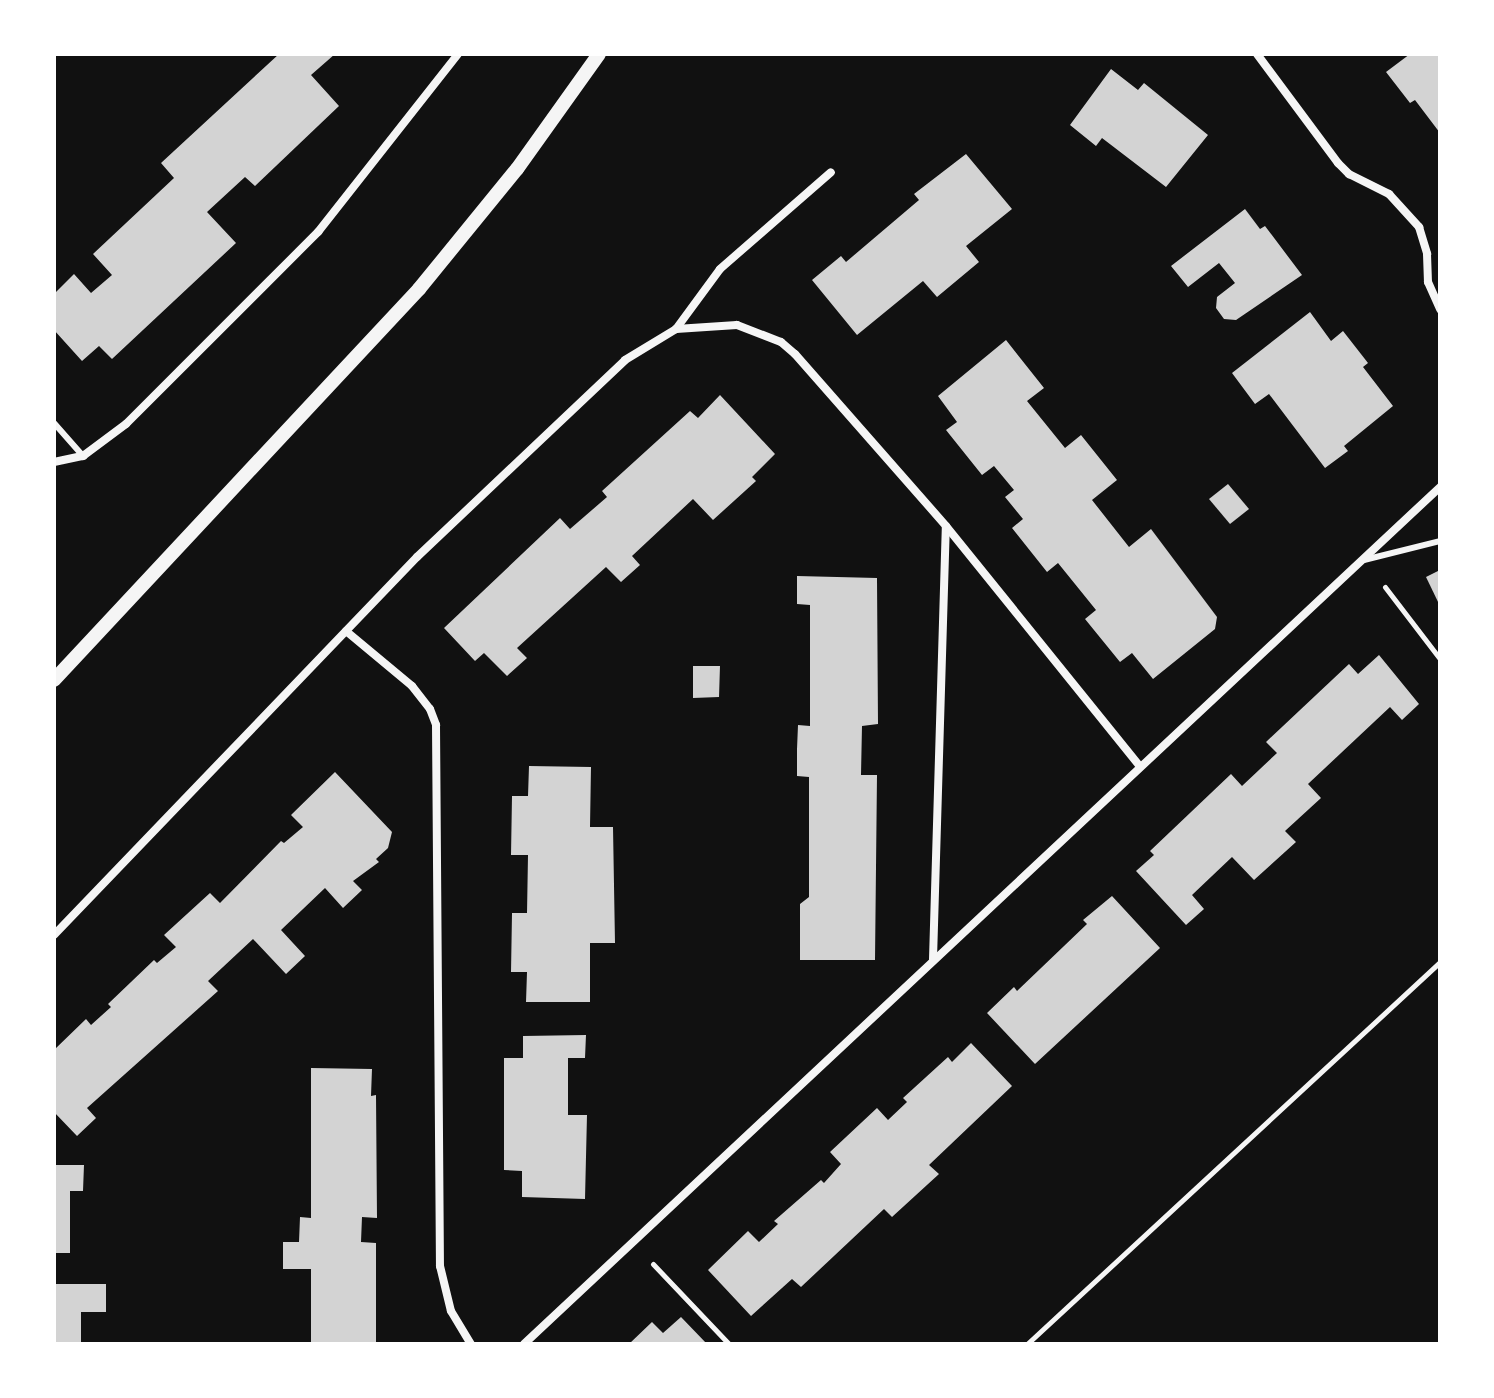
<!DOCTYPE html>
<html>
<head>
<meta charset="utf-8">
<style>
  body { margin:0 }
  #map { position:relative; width:1494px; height:1398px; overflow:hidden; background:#111; font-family:Ubuntu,sans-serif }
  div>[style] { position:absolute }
  .building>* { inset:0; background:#d3d3d3 }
  .path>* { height:5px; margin:-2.5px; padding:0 2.5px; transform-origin:2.5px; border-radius:2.5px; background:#f5f5f5 }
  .service>* { height:6px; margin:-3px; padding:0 3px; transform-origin:3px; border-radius:3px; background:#f5f5f5 }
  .minor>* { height:8px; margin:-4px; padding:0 4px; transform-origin:4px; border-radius:4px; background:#f5f5f5 }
  .tertiary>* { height:14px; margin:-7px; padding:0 7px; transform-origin:7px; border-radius:7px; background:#f5f5f5 }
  span { translate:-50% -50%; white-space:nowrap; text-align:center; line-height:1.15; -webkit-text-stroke:7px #fff; paint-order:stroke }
  .frame { position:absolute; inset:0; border:56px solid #fff; pointer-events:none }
</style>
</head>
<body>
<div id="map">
  <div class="building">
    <div style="clip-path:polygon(279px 54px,335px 54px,311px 75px,339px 106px,255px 186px,245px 177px,207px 212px,236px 243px,112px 359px,99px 346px,82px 361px,54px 330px,54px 294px,74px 274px,91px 293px,112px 275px,93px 254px,174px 178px,161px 163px)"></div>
    <div style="clip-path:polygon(1410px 54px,1440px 54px,1440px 133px,1415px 100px,1410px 103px,1386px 72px)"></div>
    <div style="clip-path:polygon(1111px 69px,1138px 90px,1144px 83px,1208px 135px,1166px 187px,1102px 138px,1096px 146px,1070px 125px)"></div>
    <div style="clip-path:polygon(966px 154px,1012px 209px,966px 246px,979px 262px,937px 297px,923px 281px,857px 335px,812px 280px,841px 256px,846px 262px,919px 200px,914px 194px)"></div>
    <div style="clip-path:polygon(1245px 209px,1260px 229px,1265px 226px,1302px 275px,1236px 320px,1224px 319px,1216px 308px,1217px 297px,1235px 283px,1219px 263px,1188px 287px,1171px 266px)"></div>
    <div style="clip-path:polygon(1310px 312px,1331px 341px,1343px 331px,1368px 363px,1363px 367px,1393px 406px,1344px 446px,1348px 451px,1325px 468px,1269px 394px,1255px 404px,1232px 373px)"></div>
    <div style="clip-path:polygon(1006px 340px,1044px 388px,1027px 401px,1065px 448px,1081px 435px,1117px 480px,1092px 500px,1129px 547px,1151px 529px,1217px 617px,1215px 629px,1153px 679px,1132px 653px,1120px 662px,1085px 619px,1096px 610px,1058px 563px,1047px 572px,1012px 528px,1023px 519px,1005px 497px,1014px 490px,994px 466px,982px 475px,946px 430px,957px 422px,938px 396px)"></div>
    <div style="clip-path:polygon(720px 395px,775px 454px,752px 477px,756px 481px,713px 520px,693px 499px,632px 556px,640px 565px,621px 582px,606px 567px,517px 648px,527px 658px,507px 676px,484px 653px,475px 661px,444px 628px,560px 518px,570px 529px,607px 497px,602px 491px,690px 411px,698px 418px)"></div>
    <div style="clip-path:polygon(1228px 484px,1249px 509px,1230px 524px,1209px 499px)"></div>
    <div style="clip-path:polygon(1440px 570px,1440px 606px,1426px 577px)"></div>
    <div style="clip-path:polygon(797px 576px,877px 578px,878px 724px,862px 726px,861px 775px,877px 775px,875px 960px,800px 960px,800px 904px,809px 897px,809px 777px,797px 776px,797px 749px,798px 725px,810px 726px,810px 605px,797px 604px)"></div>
    <div style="clip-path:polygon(1379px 655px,1419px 704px,1402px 720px,1390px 707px,1308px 784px,1321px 798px,1285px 831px,1296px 842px,1254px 880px,1232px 857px,1192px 895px,1204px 909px,1186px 925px,1136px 871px,1154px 855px,1150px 851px,1231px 774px,1242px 786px,1277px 753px,1266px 742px,1349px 664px,1358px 674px)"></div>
    <div style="clip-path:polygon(693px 666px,720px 666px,719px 697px,693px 698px)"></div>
    <div style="clip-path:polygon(529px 766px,591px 767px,590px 827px,613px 827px,615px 943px,590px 943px,590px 1002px,526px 1002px,527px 972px,511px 972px,512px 913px,527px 913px,528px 855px,511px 855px,512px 796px,528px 796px)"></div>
    <div style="clip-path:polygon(335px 772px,392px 832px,388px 848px,376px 859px,379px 862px,353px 881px,362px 890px,343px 908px,325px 888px,281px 930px,305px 956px,286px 974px,253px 939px,208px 981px,218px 991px,87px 1108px,96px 1118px,77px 1136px,54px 1112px,54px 1050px,86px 1019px,91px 1025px,111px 1007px,108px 1004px,154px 960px,157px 963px,176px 947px,164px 935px,210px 893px,220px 903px,281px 841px,284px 843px,303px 827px,291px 815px)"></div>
    <div style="clip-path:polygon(1112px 896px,1160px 948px,1035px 1064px,987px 1013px,1014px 987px,1017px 991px,1087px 924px,1083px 920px)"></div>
    <div style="clip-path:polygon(586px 1035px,585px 1058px,568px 1058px,568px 1115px,587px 1115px,585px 1199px,522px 1197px,522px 1171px,504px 1170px,504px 1058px,523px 1058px,523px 1036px)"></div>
    <div style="clip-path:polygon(971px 1043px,1012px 1086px,929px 1165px,939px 1174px,892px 1217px,884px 1209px,801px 1287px,792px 1279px,751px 1316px,708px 1270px,748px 1231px,759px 1242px,778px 1224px,774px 1221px,821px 1180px,824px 1183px,841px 1164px,830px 1152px,877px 1108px,888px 1120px,907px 1102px,903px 1098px,948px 1057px,952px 1062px)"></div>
    <div style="clip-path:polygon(311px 1068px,372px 1069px,371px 1096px,376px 1095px,377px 1218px,362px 1217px,361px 1242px,376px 1243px,376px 1344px,311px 1344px,311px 1269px,283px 1269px,283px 1242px,299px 1242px,300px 1217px,311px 1218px)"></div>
    <div style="clip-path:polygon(54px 1165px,84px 1165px,83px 1191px,70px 1191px,70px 1253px,54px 1253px)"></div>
    <div style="clip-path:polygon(54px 1284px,106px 1284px,106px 1312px,81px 1312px,81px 1344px,54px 1344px)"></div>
    <div style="clip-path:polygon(681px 1317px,707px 1344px,629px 1344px,652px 1322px,663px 1333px)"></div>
  </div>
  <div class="path">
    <div style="left:1385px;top:587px;width:91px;rotate:52.6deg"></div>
    <div style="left:653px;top:1264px;width:110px;rotate:46.5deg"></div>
    <div style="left:1027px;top:1344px;width:563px;rotate:-42.77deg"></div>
  </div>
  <div class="service">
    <div style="left:54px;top:423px;width:44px;rotate:48.7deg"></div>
    <div style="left:1364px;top:560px;width:78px;rotate:-14deg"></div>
  </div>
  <div class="minor">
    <div style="left:1257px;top:54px;width:136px;rotate:53.4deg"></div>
    <div style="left:1338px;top:163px;width:16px;rotate:45deg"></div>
    <div style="left:1349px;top:174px;width:45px;rotate:26.6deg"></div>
    <div style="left:1389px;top:194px;width:45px;rotate:47.7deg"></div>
    <div style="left:1419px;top:227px;width:28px;rotate:73deg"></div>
    <div style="left:1427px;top:254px;width:28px;rotate:88deg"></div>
    <div style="left:1428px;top:282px;width:30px;rotate:66deg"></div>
    <div style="left:676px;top:329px;width:61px;rotate:-3.8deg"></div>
    <div style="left:737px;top:325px;width:47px;rotate:21.1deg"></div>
    <div style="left:781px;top:342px;width:18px;rotate:41deg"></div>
    <div style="left:795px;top:354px;width:229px;rotate:48.7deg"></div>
    <div style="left:946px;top:526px;width:309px;rotate:51.1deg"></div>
    <div style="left:54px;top:462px;width:30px;rotate:-12deg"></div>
    <div style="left:83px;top:456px;width:54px;rotate:-36.7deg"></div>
    <div style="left:126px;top:424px;width:272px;rotate:-45deg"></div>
    <div style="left:318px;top:232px;width:226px;rotate:-51.8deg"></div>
    <div style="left:346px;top:631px;width:86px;rotate:39.8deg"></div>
    <div style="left:412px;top:686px;width:29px;rotate:52deg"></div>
    <div style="left:430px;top:709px;width:17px;rotate:69deg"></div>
    <div style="left:436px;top:725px;width:541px;rotate:89.58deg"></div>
    <div style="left:440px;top:1266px;width:46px;rotate:76.3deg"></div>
    <div style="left:451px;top:1311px;width:39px;rotate:59deg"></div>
    <div style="left:54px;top:935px;width:524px;rotate:-46.16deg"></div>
    <div style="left:417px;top:557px;width:286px;rotate:-43.4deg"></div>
    <div style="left:625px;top:360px;width:60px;rotate:-31.3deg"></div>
    <div style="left:676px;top:329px;width:74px;rotate:-53.7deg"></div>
    <div style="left:720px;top:269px;width:147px;rotate:-41.1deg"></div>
    <div style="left:933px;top:959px;width:432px;rotate:-88.3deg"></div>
    <div style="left:524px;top:1344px;width:1254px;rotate:-43.09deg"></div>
  </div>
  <div class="tertiary">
    <div style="left:54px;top:680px;width:535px;rotate:-46.97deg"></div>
    <div style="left:419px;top:289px;width:155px;rotate:-50.8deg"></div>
    <div style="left:517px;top:169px;width:141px;rotate:-54.5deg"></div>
  </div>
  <div class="frame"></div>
</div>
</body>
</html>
